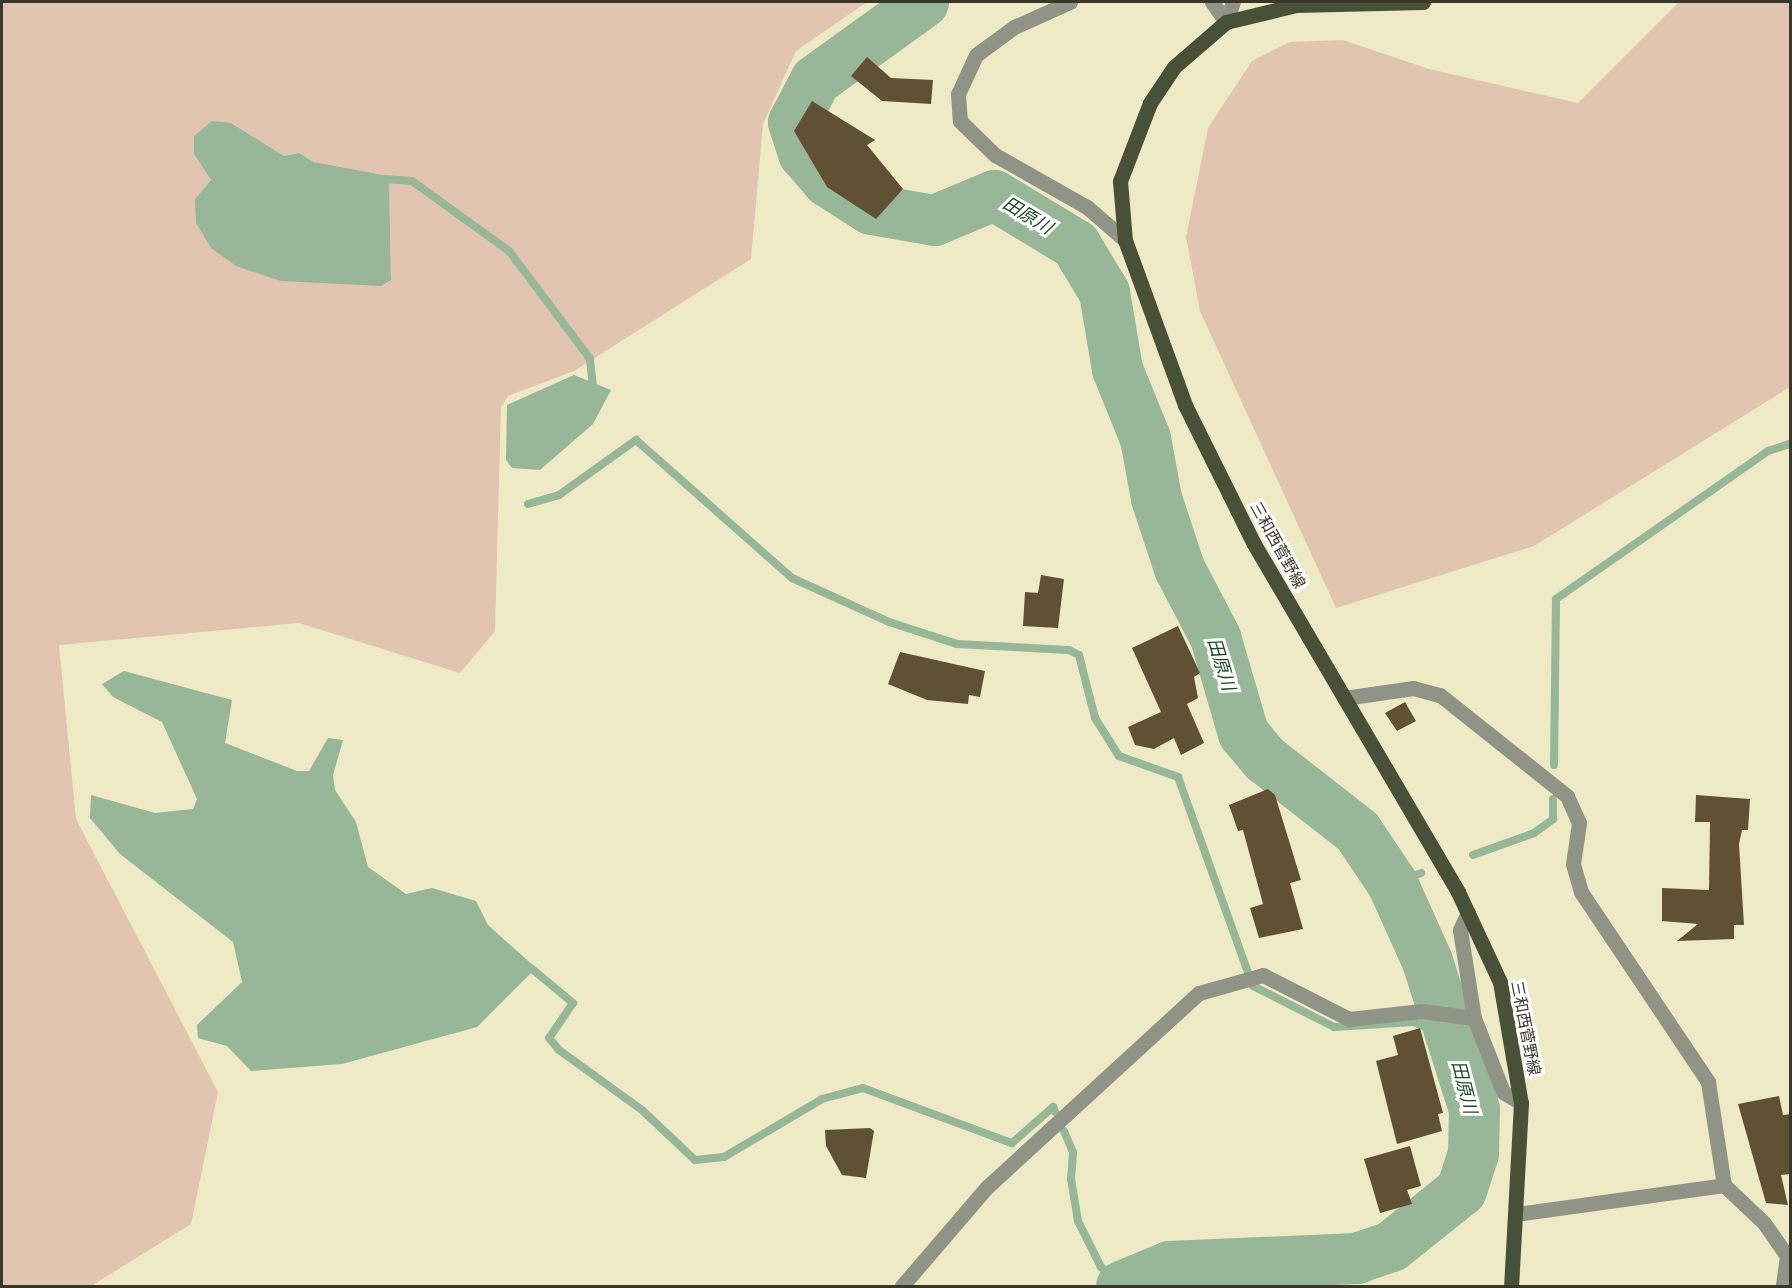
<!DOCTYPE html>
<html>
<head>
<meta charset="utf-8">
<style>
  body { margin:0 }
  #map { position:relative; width:1792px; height:1288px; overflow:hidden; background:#eeeac6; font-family:"Noto Sans","Noto Sans JP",sans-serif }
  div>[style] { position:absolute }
  .green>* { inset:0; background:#e2c5b0 }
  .water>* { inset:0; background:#98b698 }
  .stream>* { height:8px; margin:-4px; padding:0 4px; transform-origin:4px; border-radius:4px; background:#98b698 }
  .river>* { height:51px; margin:-25.5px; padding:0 25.5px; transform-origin:25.5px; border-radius:25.5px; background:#98b698 }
  .building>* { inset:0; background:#615134 }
  .minor>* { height:15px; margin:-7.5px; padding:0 7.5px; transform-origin:7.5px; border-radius:7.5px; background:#8f9486 }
  .major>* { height:15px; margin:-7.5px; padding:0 7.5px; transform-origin:7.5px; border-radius:7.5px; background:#485037 }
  span { translate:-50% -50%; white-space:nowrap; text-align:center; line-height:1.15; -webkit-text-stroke:6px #fff; paint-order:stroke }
  .street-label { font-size:16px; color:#393729 }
  .water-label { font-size:18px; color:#1b481f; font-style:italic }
  .frame { position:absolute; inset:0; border:3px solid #393729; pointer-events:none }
</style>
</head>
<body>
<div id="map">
  <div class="green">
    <div style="clip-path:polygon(evenodd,2px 2px,867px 2px,796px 51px,763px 124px,751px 259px,574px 371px,508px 396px,501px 407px,495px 631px,460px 673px,299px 623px,59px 645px,76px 819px,218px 1092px,191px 1224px,91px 1286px,2px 1286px,2px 2px,231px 123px,284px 156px,299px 153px,314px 162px,389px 176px,391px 280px,195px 199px,211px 180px,194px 154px,231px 123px)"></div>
    <div style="clip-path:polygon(1679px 2px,1790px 2px,1790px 387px,1534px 546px,1336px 608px,1200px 311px,1186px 237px,1208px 128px,1252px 61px,1290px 42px,1343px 40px,1429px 69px,1578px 103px)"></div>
  </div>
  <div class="water">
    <div style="clip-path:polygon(212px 121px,231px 123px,284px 156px,299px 153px,314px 162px,389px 176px,391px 280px,381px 286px,281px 281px,236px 266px,211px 248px,196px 223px,195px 199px,211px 180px,194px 154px,194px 136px)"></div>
    <div style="clip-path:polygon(574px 375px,611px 390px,593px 424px,540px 470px,512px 468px,506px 460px,507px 405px)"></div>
    <div style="clip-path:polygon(124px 671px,232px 700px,225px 743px,297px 771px,309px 771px,328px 738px,343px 740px,333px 775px,335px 790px,356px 822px,368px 867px,406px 894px,432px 888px,476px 901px,488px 925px,536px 968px,477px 1027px,342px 1064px,251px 1071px,227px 1046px,198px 1038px,197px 1025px,242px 982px,233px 942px,120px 854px,90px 818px,91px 795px,155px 813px,193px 809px,197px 799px,162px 722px,113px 697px,102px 684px)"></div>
  </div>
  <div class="stream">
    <div style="left:383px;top:179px;width:29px;rotate:4deg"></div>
    <div style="left:412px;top:181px;width:120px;rotate:35.8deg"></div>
    <div style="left:509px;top:251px;width:135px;rotate:53.1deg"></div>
    <div style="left:590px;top:359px;width:31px;rotate:84deg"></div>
    <div style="left:528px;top:504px;width:32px;rotate:-16deg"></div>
    <div style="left:559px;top:495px;width:95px;rotate:-35.5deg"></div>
    <div style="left:636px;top:440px;width:208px;rotate:41.5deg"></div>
    <div style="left:792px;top:578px;width:107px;rotate:24.4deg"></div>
    <div style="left:889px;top:622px;width:71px;rotate:17.9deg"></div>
    <div style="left:957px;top:644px;width:112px;rotate:3.1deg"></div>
    <div style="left:1069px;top:650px;width:11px;rotate:27deg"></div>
    <div style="left:1079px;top:655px;width:65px;rotate:75.7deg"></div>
    <div style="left:1095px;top:718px;width:45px;rotate:57.7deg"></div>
    <div style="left:1119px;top:756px;width:63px;rotate:19.6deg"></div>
    <div style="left:1178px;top:777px;width:222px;rotate:70.3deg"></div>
    <div style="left:1253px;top:986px;width:91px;rotate:26.8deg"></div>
    <div style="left:1334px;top:1027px;width:80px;rotate:-3.6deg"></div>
    <div style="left:1414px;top:1022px;width:42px;rotate:24.1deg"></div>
    <div style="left:1554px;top:765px;width:166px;rotate:-89.3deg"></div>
    <div style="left:1556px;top:599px;width:259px;rotate:-34.9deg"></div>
    <div style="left:1768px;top:451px;width:23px;rotate:-18deg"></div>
    <div style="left:1473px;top:855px;width:65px;rotate:-19.8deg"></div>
    <div style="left:1534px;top:833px;width:24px;rotate:-36deg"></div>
    <div style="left:1553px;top:819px;width:20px;rotate:-90deg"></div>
    <div style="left:1392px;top:883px;width:31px;rotate:-19deg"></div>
    <div style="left:531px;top:968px;width:55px;rotate:39.8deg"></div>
    <div style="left:573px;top:1003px;width:42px;rotate:124.4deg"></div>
    <div style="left:549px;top:1038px;width:16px;rotate:50deg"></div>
    <div style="left:559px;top:1050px;width:102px;rotate:35.9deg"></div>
    <div style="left:642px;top:1110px;width:73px;rotate:43.3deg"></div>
    <div style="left:695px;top:1160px;width:29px;rotate:-6deg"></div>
    <div style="left:724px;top:1157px;width:114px;rotate:-30.6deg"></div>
    <div style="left:822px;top:1099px;width:42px;rotate:-15deg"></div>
    <div style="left:863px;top:1088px;width:159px;rotate:20.3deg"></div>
    <div style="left:1012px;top:1143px;width:55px;rotate:-41.3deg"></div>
    <div style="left:1053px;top:1107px;width:5px;rotate:68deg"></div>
    <div style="left:1064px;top:1131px;width:23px;rotate:67deg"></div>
    <div style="left:1073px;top:1152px;width:27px;rotate:94deg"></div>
    <div style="left:1071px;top:1179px;width:43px;rotate:80.5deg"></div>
    <div style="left:1078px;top:1221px;width:51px;rotate:63.4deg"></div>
    <div style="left:1101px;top:1267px;width:28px;rotate:42deg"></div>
  </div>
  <div class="river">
    <div style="left:923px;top:2px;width:133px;rotate:144.2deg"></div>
    <div style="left:815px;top:80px;width:47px;rotate:117.6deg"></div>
    <div style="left:793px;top:122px;width:33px;rotate:72deg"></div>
    <div style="left:803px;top:153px;width:37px;rotate:49deg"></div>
    <div style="left:827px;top:181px;width:52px;rotate:32.5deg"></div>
    <div style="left:871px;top:209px;width:64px;rotate:9.9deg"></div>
    <div style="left:934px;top:220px;width:65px;rotate:-22.6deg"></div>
    <div style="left:994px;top:195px;width:95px;rotate:31.2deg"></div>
    <div style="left:1075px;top:244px;width:56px;rotate:58.9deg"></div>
    <div style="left:1104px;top:292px;width:78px;rotate:80.4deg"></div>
    <div style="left:1117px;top:369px;width:74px;rotate:67.9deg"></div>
    <div style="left:1145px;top:438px;width:61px;rotate:79.6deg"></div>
    <div style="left:1156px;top:498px;width:74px;rotate:71.8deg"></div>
    <div style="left:1179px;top:568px;width:78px;rotate:62.4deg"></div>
    <div style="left:1215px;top:637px;width:100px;rotate:73.7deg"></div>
    <div style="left:1243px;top:733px;width:34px;rotate:50deg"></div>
    <div style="left:1265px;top:759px;width:117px;rotate:38deg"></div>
    <div style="left:1357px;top:831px;width:63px;rotate:56.1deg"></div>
    <div style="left:1392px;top:883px;width:85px;rotate:65.8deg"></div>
    <div style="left:1427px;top:961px;width:155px;rotate:72.4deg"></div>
    <div style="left:1474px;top:1109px;width:44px;rotate:91.3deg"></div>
    <div style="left:1473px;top:1153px;width:39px;rotate:108deg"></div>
    <div style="left:1461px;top:1190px;width:90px;rotate:141.3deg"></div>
    <div style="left:1391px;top:1246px;width:36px;rotate:161deg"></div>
    <div style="left:1357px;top:1258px;width:188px;rotate:177.6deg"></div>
    <div style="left:1169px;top:1266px;width:52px;rotate:157.4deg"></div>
  </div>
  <div class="building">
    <div style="clip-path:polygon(867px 57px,891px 78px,933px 80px,931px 104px,882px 101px,851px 76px)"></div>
    <div style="clip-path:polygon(812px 101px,875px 140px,867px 145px,903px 189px,876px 219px,827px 187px,794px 131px)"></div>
    <div style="clip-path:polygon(1041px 575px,1064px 579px,1058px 628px,1023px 626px,1025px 592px,1038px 593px)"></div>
    <div style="clip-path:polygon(1178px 626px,1200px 673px,1194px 677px,1198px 698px,1187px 704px,1204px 743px,1181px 755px,1174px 738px,1154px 749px,1135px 745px,1128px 727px,1161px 712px,1132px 648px)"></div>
    <div style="clip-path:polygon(900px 652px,985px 671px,980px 697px,969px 695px,968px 704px,927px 700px,888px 684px)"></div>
    <div style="clip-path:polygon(1405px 702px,1416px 721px,1397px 731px,1385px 713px)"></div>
    <div style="clip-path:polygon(1268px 789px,1275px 795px,1301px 880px,1290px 883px,1303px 929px,1259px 938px,1250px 908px,1263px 904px,1243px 830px,1238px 831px,1229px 805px)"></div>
    <div style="clip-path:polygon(1696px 795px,1750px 799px,1748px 830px,1742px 830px,1739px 844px,1744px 925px,1734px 925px,1734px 939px,1677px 941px,1698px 924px,1662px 921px,1662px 888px,1709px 890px,1710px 822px,1695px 822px)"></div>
    <div style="clip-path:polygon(1420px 1028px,1443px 1113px,1438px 1114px,1442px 1131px,1397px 1144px,1376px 1061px,1398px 1055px,1393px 1036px)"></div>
    <div style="clip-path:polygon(1779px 1096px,1783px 1115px,1791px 1114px,1791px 1174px,1781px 1175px,1788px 1205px,1766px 1203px,1738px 1104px)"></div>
    <div style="clip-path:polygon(870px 1128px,874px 1131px,866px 1178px,842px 1175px,826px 1146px,825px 1130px)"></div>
    <div style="clip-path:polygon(1410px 1146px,1421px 1186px,1407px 1190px,1412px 1204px,1380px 1213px,1364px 1159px)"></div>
  </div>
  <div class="minor">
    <div style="left:1070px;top:2px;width:61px;rotate:155.9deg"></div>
    <div style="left:1014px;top:27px;width:47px;rotate:143.6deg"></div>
    <div style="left:976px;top:55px;width:43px;rotate:114.8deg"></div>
    <div style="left:958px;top:94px;width:27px;rotate:86deg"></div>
    <div style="left:960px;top:121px;width:49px;rotate:44.2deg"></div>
    <div style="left:995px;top:155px;width:106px;rotate:29.5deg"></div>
    <div style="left:1087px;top:207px;width:50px;rotate:41deg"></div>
    <div style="left:1212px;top:2px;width:24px;rotate:55deg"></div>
    <div style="left:1226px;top:22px;width:21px;rotate:-71deg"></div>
    <div style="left:1344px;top:698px;width:70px;rotate:-8.2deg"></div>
    <div style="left:1413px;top:688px;width:28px;rotate:15deg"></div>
    <div style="left:1440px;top:695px;width:162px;rotate:38.5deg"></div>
    <div style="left:1567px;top:796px;width:30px;rotate:66deg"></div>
    <div style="left:1579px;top:823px;width:41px;rotate:98.3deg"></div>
    <div style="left:1573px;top:864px;width:29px;rotate:74deg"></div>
    <div style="left:1581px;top:892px;width:229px;rotate:56.2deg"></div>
    <div style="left:1708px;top:1082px;width:104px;rotate:81.2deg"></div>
    <div style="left:1724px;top:1185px;width:55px;rotate:43.5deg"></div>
    <div style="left:1764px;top:1223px;width:40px;rotate:55.1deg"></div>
    <div style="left:1787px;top:1256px;width:30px;rotate:98deg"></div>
    <div style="left:1468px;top:912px;width:20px;rotate:114deg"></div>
    <div style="left:1460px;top:930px;width:89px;rotate:81deg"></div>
    <div style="left:1474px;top:1018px;width:79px;rotate:68.6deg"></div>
    <div style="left:1503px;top:1092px;width:21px;rotate:31deg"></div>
    <div style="left:1516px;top:1214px;width:210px;rotate:-7.9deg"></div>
    <div style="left:902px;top:1286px;width:130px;rotate:-49.4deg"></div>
    <div style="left:987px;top:1187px;width:287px;rotate:-42.5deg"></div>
    <div style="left:1199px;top:993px;width:66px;rotate:-15.7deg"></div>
    <div style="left:1263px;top:975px;width:97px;rotate:27.1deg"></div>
    <div style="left:1349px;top:1019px;width:73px;rotate:-6.3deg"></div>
    <div style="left:1422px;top:1011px;width:52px;rotate:7.7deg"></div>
  </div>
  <div class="major">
    <div style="left:1423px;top:2px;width:127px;rotate:178.6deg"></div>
    <div style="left:1296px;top:5px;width:72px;rotate:166.3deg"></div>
    <div style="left:1226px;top:22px;width:69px;rotate:139.1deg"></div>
    <div style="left:1174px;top:67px;width:43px;rotate:123.7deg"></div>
    <div style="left:1150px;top:103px;width:84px;rotate:111deg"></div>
    <div style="left:1120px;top:181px;width:59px;rotate:85.2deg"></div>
    <div style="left:1125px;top:240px;width:176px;rotate:70deg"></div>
    <div style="left:1185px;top:405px;width:155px;rotate:63.6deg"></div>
    <div style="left:1254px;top:544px;width:403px;rotate:59.6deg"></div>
    <div style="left:1458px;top:892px;width:99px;rotate:65deg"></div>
    <div style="left:1500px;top:982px;width:123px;rotate:80.2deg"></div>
    <div style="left:1521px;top:1103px;width:183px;rotate:93.1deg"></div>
  </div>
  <div class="street-label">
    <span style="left:1278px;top:545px;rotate:61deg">三和西菅野線</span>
    <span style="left:1526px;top:1028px;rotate:79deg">三和西菅野線</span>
  </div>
  <div class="water-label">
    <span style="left:1028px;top:215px;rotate:31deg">田原川</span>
    <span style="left:1222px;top:664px;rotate:73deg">田原川</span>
    <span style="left:1465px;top:1087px;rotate:76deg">田原川</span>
  </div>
  <div class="frame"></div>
</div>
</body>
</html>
